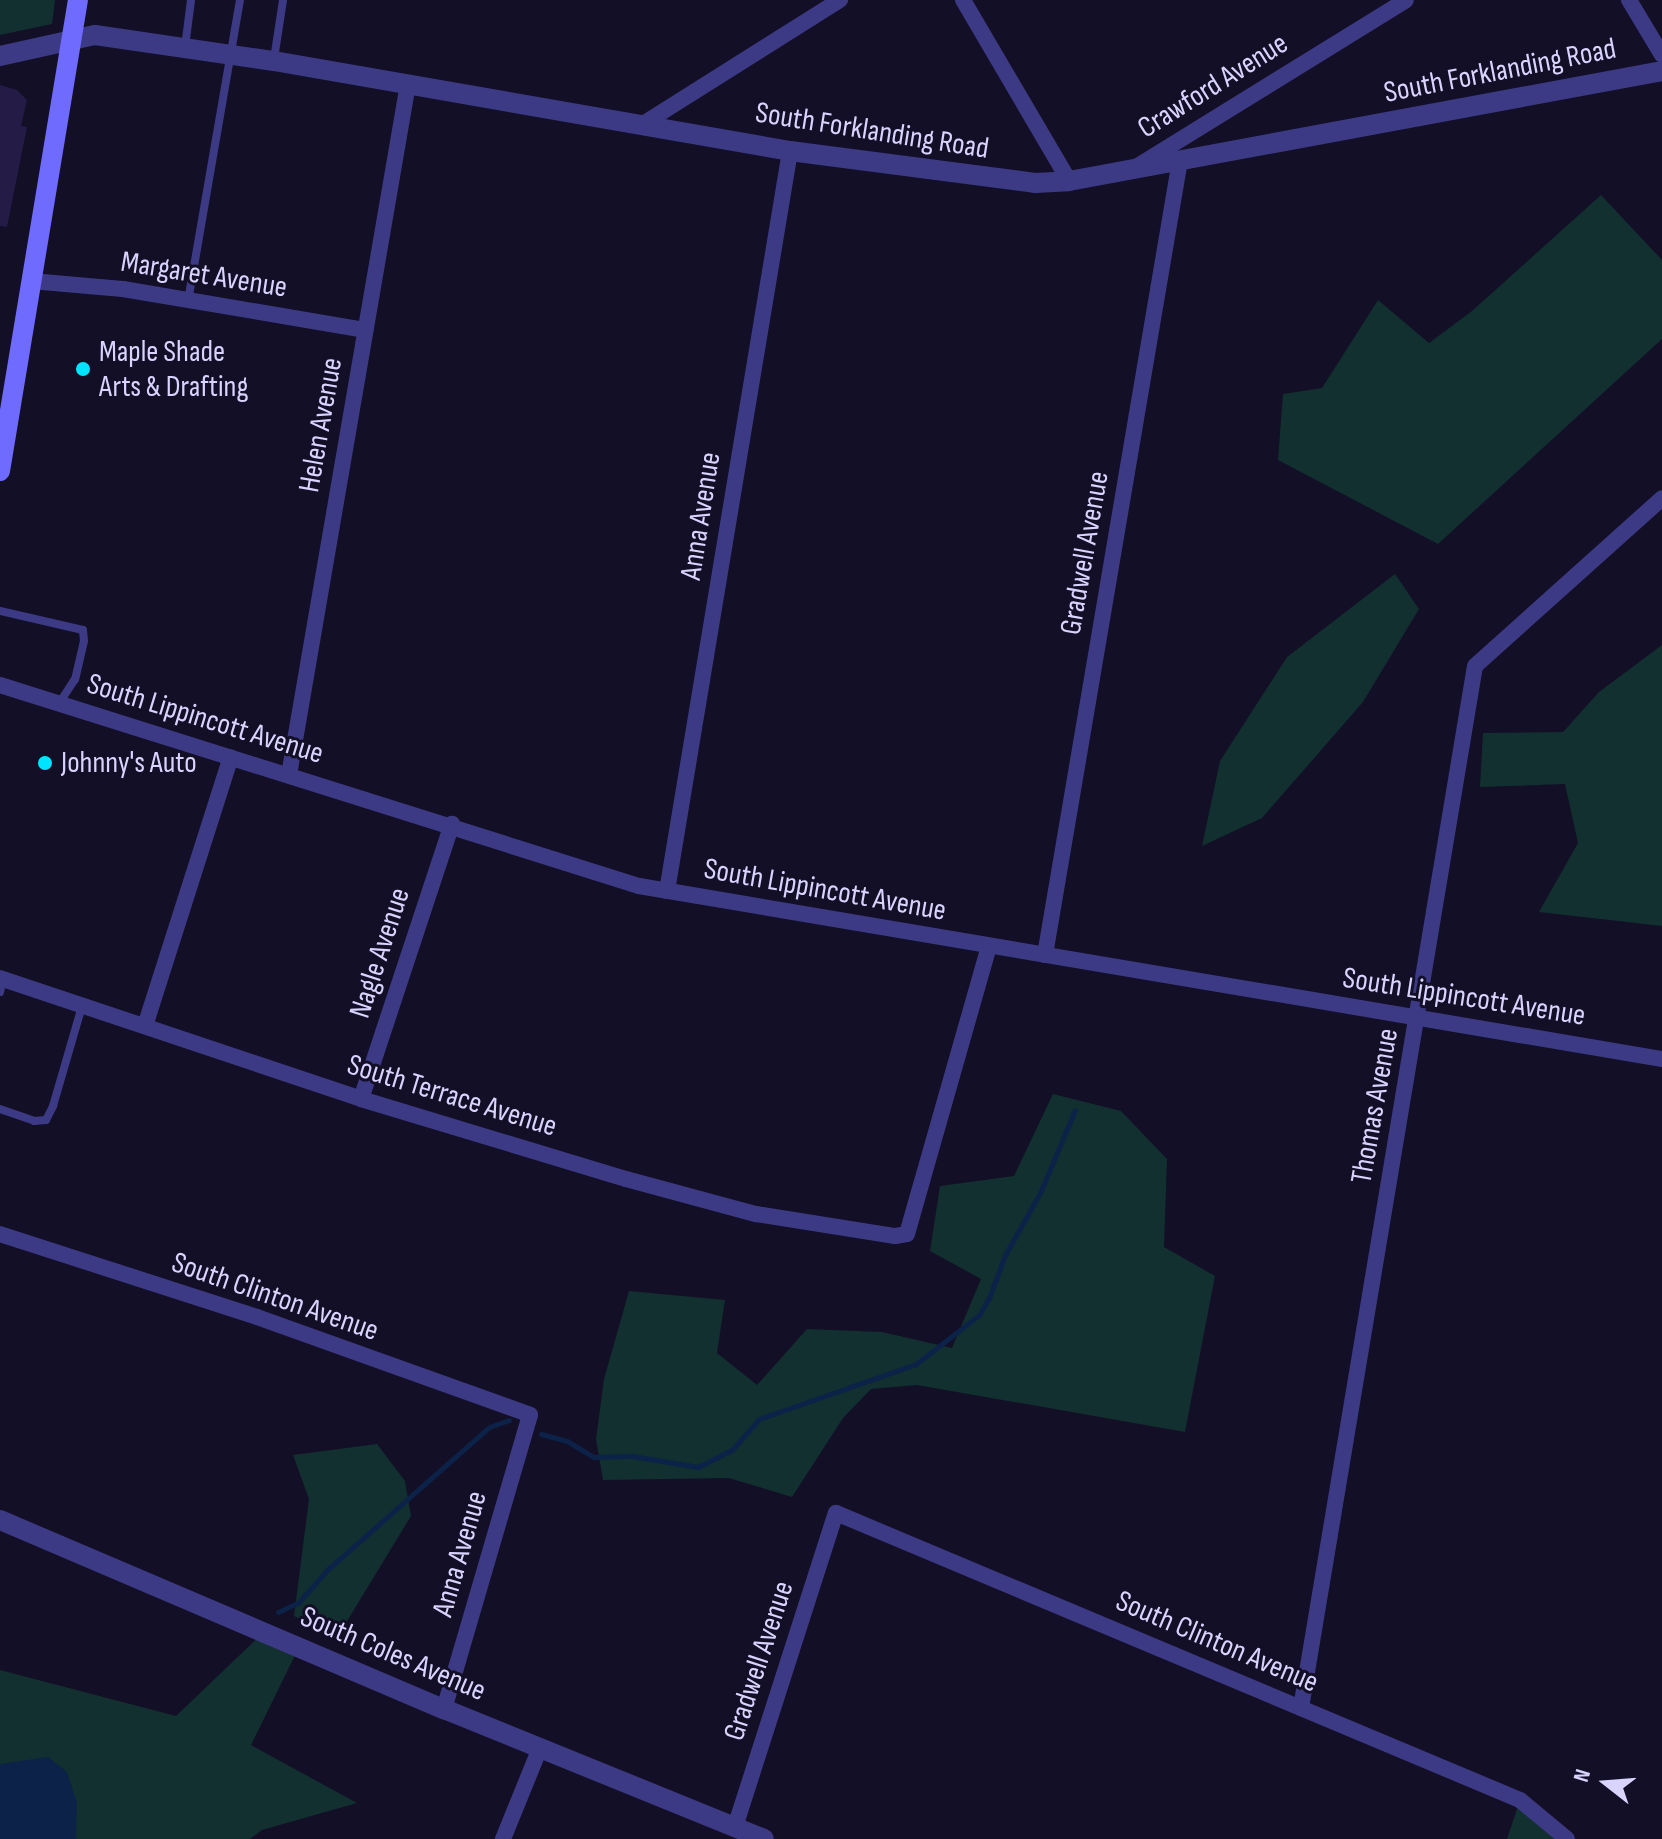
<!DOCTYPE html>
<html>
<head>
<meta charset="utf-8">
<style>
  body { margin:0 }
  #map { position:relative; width:1662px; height:1839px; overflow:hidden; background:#130f26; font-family:"Sofia Sans Condensed",sans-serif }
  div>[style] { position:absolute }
  .green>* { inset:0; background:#12302f }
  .water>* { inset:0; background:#0c2248 }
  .stream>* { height:5px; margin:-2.5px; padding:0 2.5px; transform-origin:2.5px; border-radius:2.5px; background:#0c2248 }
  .building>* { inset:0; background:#241b47 }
  .service>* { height:8px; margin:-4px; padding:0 4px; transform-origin:4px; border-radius:4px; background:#3d3a85 }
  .minor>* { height:16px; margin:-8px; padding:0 8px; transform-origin:8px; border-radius:8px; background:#3d3a85 }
  .tertiary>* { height:20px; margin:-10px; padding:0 10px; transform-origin:10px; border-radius:10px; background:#3d3a85 }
  .secondary>* { height:20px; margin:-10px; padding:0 10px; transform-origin:10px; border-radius:10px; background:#6f6bff }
  .dots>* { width:22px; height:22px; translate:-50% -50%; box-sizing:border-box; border:4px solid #130f26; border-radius:50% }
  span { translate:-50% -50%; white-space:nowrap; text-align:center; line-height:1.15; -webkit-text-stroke:6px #130f26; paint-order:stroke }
  .street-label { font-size:30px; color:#d9d4ff }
  .poi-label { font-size:30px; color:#d9d4ff }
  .left { translate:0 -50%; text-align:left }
  .north { position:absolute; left:1566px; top:1743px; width:80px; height:80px; -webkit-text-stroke:6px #130f26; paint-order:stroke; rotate:287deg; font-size:22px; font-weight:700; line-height:32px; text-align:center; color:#d9d4ff }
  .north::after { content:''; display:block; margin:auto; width:28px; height:36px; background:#d9d4ff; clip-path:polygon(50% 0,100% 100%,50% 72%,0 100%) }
</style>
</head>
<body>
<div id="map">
  <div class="green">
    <div style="clip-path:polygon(0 0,55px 0,52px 24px,0 35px)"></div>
    <div style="clip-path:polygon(1601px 195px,1662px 260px,1662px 339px,1438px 544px,1278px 460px,1283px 394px,1322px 388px,1378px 300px,1429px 343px,1472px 311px)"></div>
    <div style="clip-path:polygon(1395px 574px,1419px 609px,1363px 702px,1262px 818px,1202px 846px,1220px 761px,1287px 657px)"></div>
    <div style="clip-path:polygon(1662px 645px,1662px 926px,1539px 912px,1578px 843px,1565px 784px,1480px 787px,1483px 733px,1563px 732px,1599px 692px)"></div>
    <div style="clip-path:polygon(1053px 1094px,1121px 1111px,1167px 1159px,1164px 1247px,1215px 1276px,1185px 1432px,917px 1385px,871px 1389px,843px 1418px,792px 1497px,729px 1478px,603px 1480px,596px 1439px,604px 1379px,629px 1291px,725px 1300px,717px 1353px,757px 1385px,807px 1329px,882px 1332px,952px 1348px,981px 1279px,930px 1251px,940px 1186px,1014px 1176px)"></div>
    <div style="clip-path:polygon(377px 1444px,405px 1481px,411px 1516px,338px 1636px,294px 1616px,309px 1499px,293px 1455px)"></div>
    <div style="clip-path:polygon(268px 1628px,302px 1641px,251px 1745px,357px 1803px,262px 1830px,250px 1839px,0 1839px,0 1670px,176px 1716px)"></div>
    <div style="clip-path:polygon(1520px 1800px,1567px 1839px,1507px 1839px)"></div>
  </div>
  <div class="water">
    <div style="clip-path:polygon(48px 1757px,67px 1772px,77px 1803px,76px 1839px,0 1839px,0 1764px)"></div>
  </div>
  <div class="stream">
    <div style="left:541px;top:1434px;width:27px;rotate:15deg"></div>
    <div style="left:567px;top:1441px;width:31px;rotate:31deg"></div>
    <div style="left:594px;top:1457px;width:38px;rotate:-2deg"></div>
    <div style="left:632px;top:1456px;width:67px;rotate:9.5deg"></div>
    <div style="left:698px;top:1467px;width:38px;rotate:-27deg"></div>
    <div style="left:732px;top:1450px;width:41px;rotate:-48.9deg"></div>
    <div style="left:759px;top:1419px;width:166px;rotate:-19.3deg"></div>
    <div style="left:916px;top:1364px;width:80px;rotate:-37.9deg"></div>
    <div style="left:979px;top:1315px;width:20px;rotate:-60deg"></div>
    <div style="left:989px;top:1298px;width:46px;rotate:-69.6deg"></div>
    <div style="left:1005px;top:1255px;width:71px;rotate:-60.6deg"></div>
    <div style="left:1040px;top:1193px;width:90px;rotate:-67.1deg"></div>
    <div style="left:278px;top:1612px;width:23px;rotate:-25deg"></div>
    <div style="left:299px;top:1602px;width:43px;rotate:-48.8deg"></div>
    <div style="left:327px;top:1570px;width:216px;rotate:-41.4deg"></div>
    <div style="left:489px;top:1427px;width:21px;rotate:-19deg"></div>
  </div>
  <div class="building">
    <div style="clip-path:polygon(0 85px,17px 90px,27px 100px,21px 126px,27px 127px,7px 227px,0 226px)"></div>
  </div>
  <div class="service">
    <div style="left:185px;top:47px;width:47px;rotate:-82.7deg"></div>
    <div style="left:274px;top:59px;width:60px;rotate:-81.3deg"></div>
    <div style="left:188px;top:301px;width:305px;rotate:-80.2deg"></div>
    <div style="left:0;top:611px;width:85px;rotate:12.9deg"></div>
    <div style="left:83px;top:630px;width:11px;rotate:85deg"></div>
    <div style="left:84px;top:641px;width:39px;rotate:103deg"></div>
    <div style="left:75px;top:679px;width:30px;rotate:123deg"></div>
    <div style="left:0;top:992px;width:13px;rotate:-77deg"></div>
    <div style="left:0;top:1109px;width:36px;rotate:19deg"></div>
    <div style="left:34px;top:1121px;width:12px;rotate:-5deg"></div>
    <div style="left:46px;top:1120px;width:16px;rotate:-63deg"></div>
    <div style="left:53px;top:1106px;width:104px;rotate:-73.8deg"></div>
  </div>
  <div class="minor">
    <div style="left:963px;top:0;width:210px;rotate:59.6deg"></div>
    <div style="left:1629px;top:0;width:64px;rotate:59deg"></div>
    <div style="left:643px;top:124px;width:233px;rotate:-32.2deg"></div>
    <div style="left:1136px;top:167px;width:317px;rotate:-31.7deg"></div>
    <div style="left:31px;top:281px;width:92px;rotate:5deg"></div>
    <div style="left:123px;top:289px;width:246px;rotate:9.6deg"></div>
    <div style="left:0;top:685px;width:670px;rotate:17.46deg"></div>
    <div style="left:639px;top:886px;width:1038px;rotate:9.6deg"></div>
    <div style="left:289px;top:775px;width:701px;rotate:-80.23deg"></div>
    <div style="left:667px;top:891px;width:750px;rotate:-80.56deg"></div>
    <div style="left:1045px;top:955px;width:806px;rotate:-80.36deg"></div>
    <div style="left:0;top:978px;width:381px;rotate:18.5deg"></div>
    <div style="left:361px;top:1099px;width:277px;rotate:16.8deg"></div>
    <div style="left:626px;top:1179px;width:135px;rotate:15.1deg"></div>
    <div style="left:756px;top:1214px;width:141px;rotate:9deg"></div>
    <div style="left:895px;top:1236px;width:12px;rotate:-9deg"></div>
    <div style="left:907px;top:1234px;width:299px;rotate:-74.1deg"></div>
    <div style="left:145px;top:1026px;width:282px;rotate:-72.3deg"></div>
    <div style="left:361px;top:1099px;width:290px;rotate:-71.7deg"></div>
    <div style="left:0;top:1234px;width:270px;rotate:17.9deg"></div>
    <div style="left:257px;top:1317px;width:290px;rotate:19.7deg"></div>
    <div style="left:530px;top:1415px;width:306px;rotate:106.3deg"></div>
    <div style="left:1301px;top:1708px;width:1056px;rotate:-80.52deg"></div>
    <div style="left:1475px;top:666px;width:251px;rotate:-41.9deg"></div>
    <div style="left:735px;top:1827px;width:330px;rotate:-72.2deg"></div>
    <div style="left:836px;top:1513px;width:742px;rotate:22.76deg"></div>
    <div style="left:1520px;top:1800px;width:61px;rotate:39.7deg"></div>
    <div style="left:503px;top:1839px;width:98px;rotate:-67.9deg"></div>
  </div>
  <div class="tertiary">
    <div style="left:0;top:56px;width:97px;rotate:-12.5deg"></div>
    <div style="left:95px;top:35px;width:181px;rotate:8.3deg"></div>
    <div style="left:274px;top:61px;width:524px;rotate:9.89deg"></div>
    <div style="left:790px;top:151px;width:247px;rotate:7.4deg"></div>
    <div style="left:1035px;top:183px;width:34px;rotate:-3deg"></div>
    <div style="left:1069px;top:181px;width:603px;rotate:-10.51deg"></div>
    <div style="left:0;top:1520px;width:483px;rotate:23.1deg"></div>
    <div style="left:444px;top:1709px;width:345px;rotate:22.1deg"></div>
  </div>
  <div class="secondary">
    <div style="left:0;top:471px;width:477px;rotate:-80.6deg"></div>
  </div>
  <div class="dots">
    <div style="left:83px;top:369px;background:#00e5ff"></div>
    <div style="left:45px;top:763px;background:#00e5ff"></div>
  </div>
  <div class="street-label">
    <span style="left:1500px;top:71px;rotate:-11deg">South Forklanding Road</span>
    <span style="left:1213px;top:86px;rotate:-32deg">Crawford Avenue</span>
    <span style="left:872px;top:131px;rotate:9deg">South Forklanding Road</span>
    <span style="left:204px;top:275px;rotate:9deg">Margaret Avenue</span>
    <span style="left:321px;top:425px;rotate:-80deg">Helen Avenue</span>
    <span style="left:701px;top:516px;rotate:-81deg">Anna Avenue</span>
    <span style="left:1085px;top:553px;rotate:-80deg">Gradwell Avenue</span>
    <span style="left:205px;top:719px;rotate:17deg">South Lippincott Avenue</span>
    <span style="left:825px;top:890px;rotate:10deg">South Lippincott Avenue</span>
    <span style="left:380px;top:953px;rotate:-72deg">Nagle Avenue</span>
    <span style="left:1464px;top:997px;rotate:9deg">South Lippincott Avenue</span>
    <span style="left:452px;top:1096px;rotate:17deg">South Terrace Avenue</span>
    <span style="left:1375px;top:1106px;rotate:-80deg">Thomas Avenue</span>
    <span style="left:275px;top:1297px;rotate:19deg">South Clinton Avenue</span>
    <span style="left:460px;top:1554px;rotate:-74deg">Anna Avenue</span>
    <span style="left:1217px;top:1642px;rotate:23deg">South Clinton Avenue</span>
    <span style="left:393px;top:1654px;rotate:23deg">South Coles Avenue</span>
    <span style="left:759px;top:1661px;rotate:-72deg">Gradwell Avenue</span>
  </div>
  <div class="poi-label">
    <span class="left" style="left:99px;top:369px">Maple Shade<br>Arts &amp; Drafting</span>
    <span class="left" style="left:61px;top:763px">Johnny's Auto</span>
  </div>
  <div class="north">N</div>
</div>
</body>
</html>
